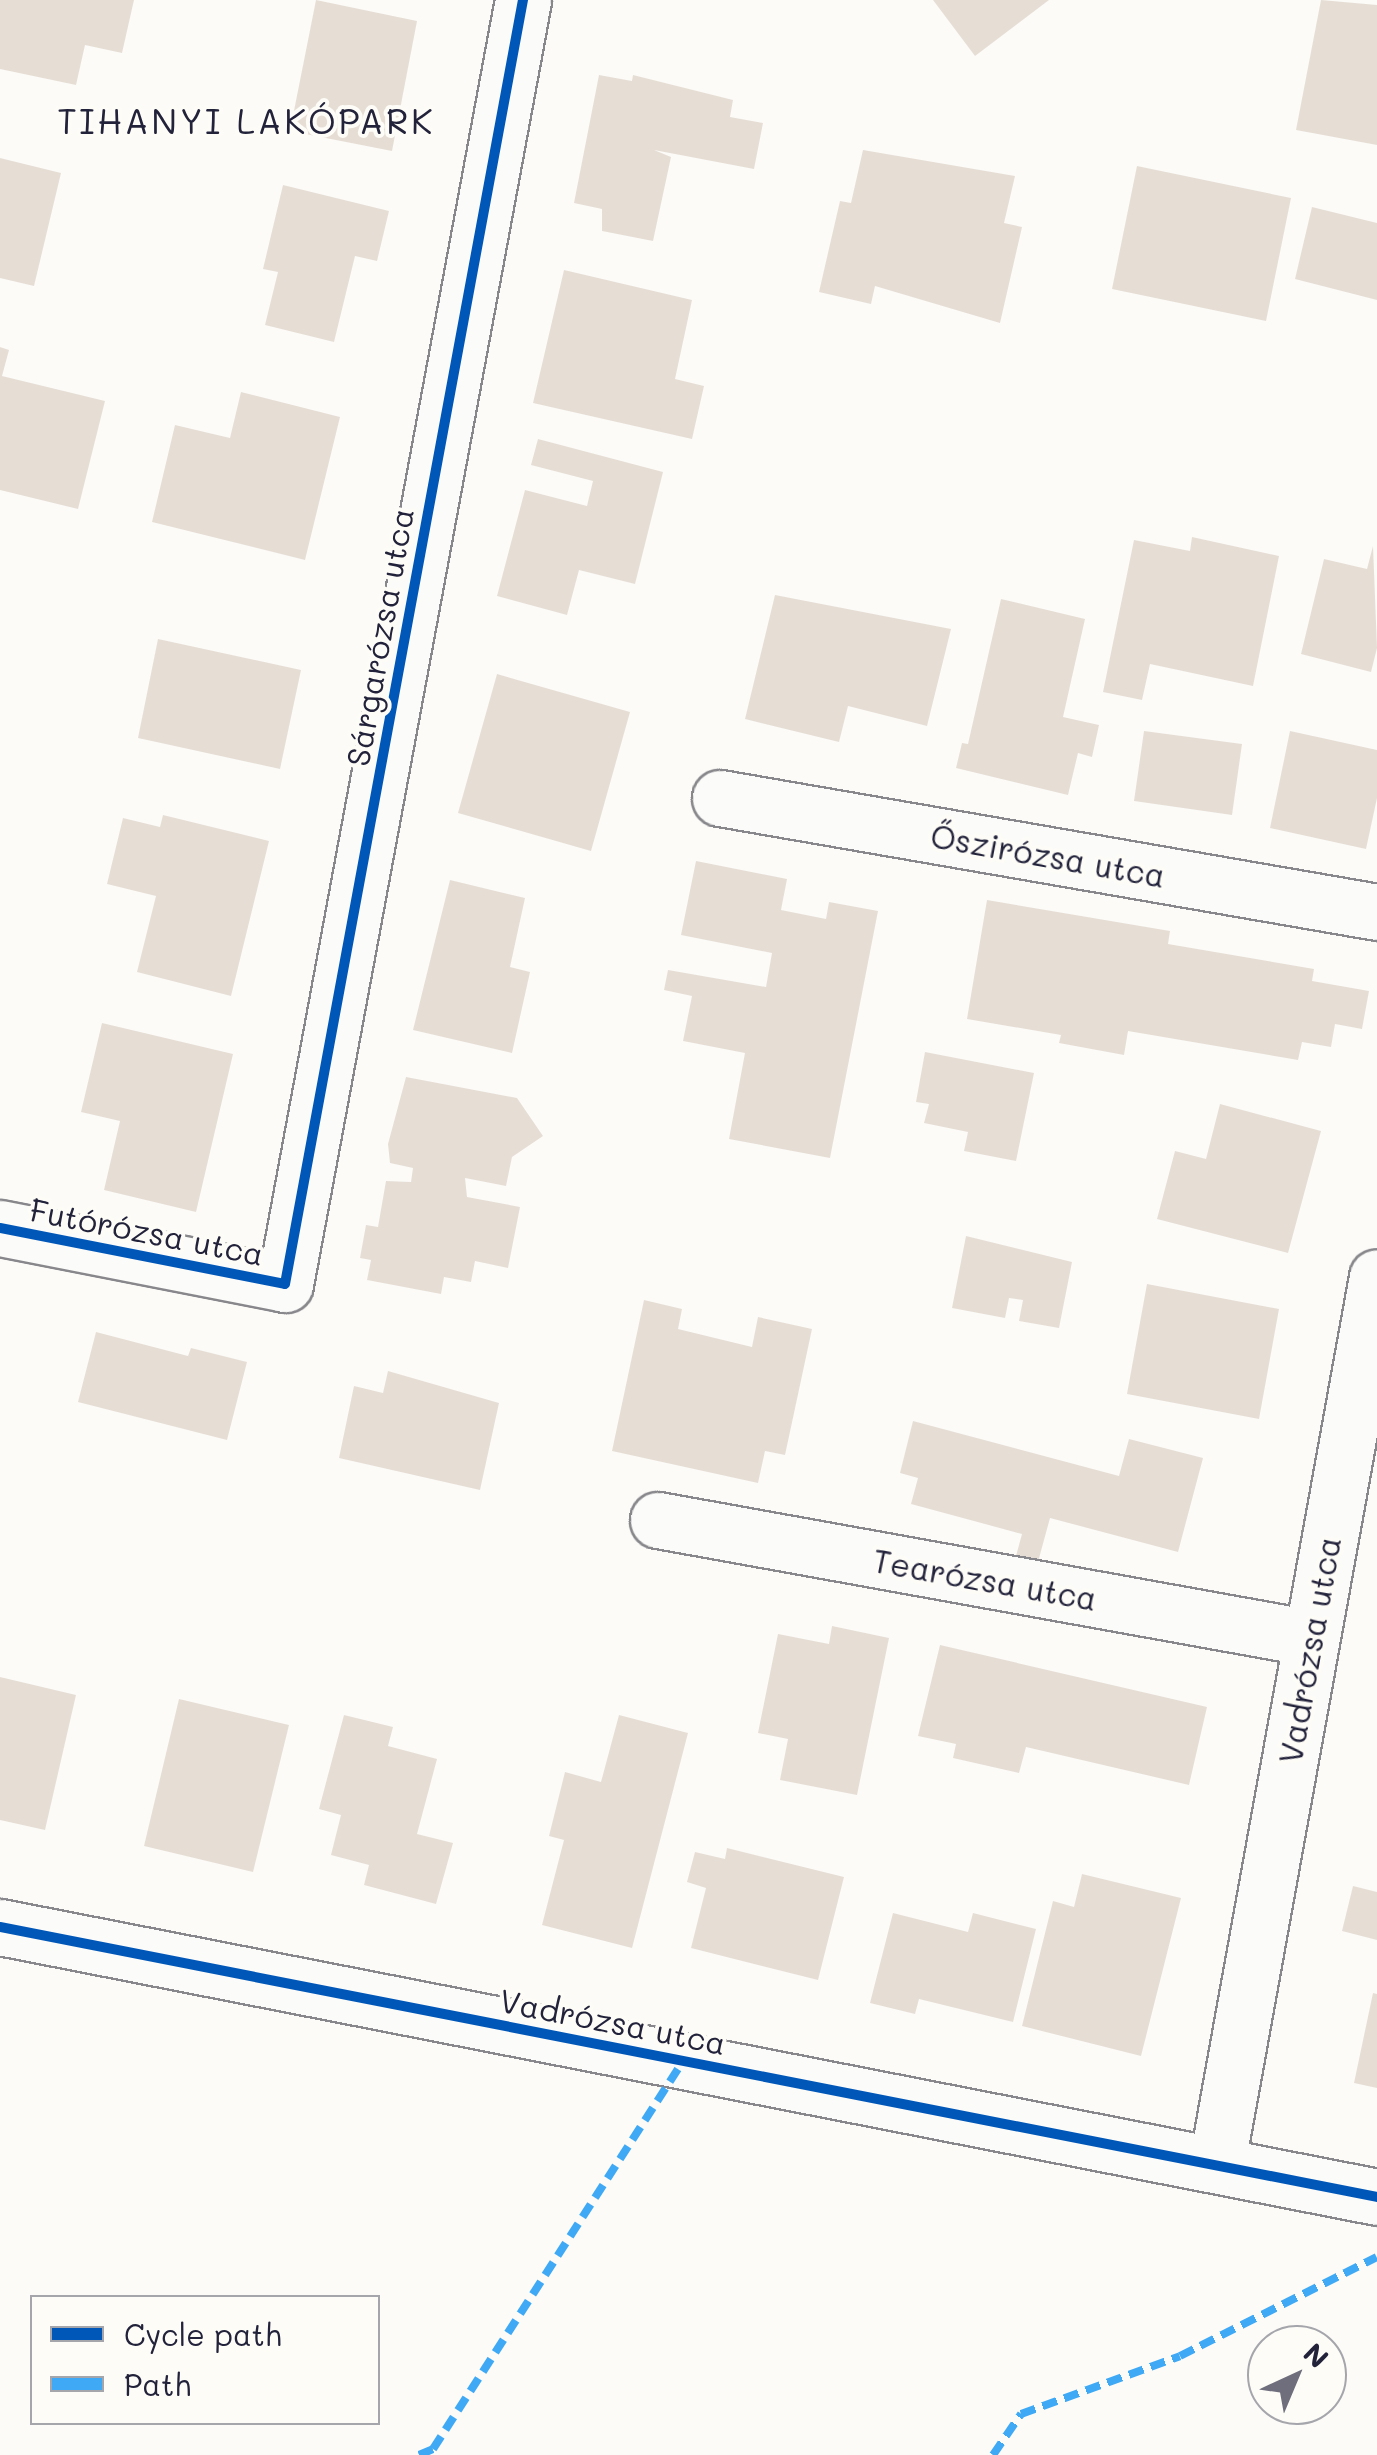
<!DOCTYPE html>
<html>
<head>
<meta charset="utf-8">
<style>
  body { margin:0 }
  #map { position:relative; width:1377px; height:2455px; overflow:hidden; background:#fcfbf8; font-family:Mali,sans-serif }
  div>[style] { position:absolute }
  .building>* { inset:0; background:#e6ded5 }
  .roads { filter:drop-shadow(2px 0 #88888c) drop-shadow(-2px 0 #88888c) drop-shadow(0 2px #88888c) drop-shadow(0 -2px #88888c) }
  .minor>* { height:55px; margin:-27.5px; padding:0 27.5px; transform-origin:27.5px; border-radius:27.5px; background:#fbfbf9 }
  .quiet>* { height:8px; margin-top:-4px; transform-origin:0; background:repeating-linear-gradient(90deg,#3fa9f5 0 15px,transparent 0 23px) }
  .cycleway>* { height:10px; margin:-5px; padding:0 5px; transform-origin:5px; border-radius:5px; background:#0057b8 }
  span { translate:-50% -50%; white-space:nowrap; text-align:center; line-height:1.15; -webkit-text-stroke:8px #fdfcf7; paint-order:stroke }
  .street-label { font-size:32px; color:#22223b }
  .neighbourhood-label { font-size:35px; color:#22223b; letter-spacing:2.5px }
  .legend { position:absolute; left:30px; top:2295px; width:350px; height:130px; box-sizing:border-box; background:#fdfcf7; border:2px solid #a5a5ac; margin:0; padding:12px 18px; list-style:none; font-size:30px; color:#22223b }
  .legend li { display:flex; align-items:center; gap:20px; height:50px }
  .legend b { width:50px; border:2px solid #a5a5ac }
  .north { position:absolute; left:1247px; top:2325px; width:100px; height:100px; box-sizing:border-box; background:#fdfcf7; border:2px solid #a5a5ac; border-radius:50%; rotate:44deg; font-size:28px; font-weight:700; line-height:40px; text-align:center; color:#22223b }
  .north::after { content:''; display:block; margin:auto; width:35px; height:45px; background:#6e6e7d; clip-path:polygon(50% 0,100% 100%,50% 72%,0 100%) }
</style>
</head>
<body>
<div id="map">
  <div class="building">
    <div style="clip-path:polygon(0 0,134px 0,122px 53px,85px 45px,76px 85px,0 69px)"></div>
    <div style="clip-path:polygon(316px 0,417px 21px,392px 151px,290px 131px)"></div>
    <div style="clip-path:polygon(933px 0,1049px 0,975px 56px)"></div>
    <div style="clip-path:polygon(1321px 0,1377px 5px,1377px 145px,1296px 130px)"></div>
    <div style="clip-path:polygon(599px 75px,632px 81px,633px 75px,733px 100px,730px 117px,763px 123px,754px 169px,654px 150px,671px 157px,653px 241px,602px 231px,602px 209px,574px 203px)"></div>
    <div style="clip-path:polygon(863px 150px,1015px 176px,1004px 223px,1022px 227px,1000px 323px,875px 286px,871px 304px,819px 292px,840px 201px,851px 203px)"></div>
    <div style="clip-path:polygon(0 158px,61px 173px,34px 286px,0 278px)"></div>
    <div style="clip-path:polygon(1137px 166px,1291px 198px,1266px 321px,1112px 289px)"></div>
    <div style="clip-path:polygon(283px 185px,389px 211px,377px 261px,355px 256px,334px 342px,265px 325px,278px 272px,263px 269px)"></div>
    <div style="clip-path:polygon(1312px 207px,1377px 223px,1377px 300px,1295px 279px)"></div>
    <div style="clip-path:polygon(564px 270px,692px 300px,675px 379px,704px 386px,692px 439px,533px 403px)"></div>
    <div style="clip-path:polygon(0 347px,9px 350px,2px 376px,105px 401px,78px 509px,0 490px)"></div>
    <div style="clip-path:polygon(241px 392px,340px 417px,305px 560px,152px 522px,175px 425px,230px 438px)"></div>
    <div style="clip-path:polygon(538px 439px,663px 472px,635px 584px,579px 570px,567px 615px,497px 596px,525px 490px,587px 506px,593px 481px,531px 465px)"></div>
    <div style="clip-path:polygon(1192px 537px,1279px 556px,1253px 686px,1150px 664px,1142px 700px,1103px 692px,1134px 540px,1190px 551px)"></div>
    <div style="clip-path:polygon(1373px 546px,1377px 648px,1371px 672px,1301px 654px,1324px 559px,1367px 569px)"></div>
    <div style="clip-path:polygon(775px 595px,951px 629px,927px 726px,848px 706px,839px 742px,745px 719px)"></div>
    <div style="clip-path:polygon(1001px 599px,1085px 619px,1063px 717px,1099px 725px,1092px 757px,1078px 753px,1068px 795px,956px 768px,962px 743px,968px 744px)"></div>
    <div style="clip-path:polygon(158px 639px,301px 670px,280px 769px,138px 738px)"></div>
    <div style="clip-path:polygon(497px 674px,630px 712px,591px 851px,458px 813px)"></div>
    <div style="clip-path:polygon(1144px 731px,1242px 744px,1232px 815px,1134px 801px)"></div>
    <div style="clip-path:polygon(1290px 731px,1377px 750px,1377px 798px,1366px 849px,1270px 828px)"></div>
    <div style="clip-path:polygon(163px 815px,269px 841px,231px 996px,137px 972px,156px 896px,107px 884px,123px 818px,160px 827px)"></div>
    <div style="clip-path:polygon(696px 861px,787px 879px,781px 910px,826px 919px,829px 902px,878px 911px,830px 1158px,729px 1139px,745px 1053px,683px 1041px,692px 996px,664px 990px,668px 970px,766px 987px,772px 953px,681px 935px)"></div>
    <div style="clip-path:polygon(450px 880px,525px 898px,510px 967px,530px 972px,512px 1053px,413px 1030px)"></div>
    <div style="clip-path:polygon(987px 900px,1170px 931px,1168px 944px,1314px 969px,1312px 981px,1369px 991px,1362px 1029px,1335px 1024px,1331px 1047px,1302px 1042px,1298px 1060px,1128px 1031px,1124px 1055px,1059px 1043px,1061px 1035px,967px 1019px)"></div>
    <div style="clip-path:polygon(102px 1023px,233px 1054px,196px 1212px,104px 1190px,120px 1121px,81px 1112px)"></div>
    <div style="clip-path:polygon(925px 1052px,1034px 1073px,1016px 1161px,964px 1151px,968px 1132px,924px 1123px,929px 1104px,916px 1102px)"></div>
    <div style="clip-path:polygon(406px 1077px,517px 1098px,543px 1136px,512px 1157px,506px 1186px,465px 1178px,467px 1197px,520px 1207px,508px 1268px,475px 1261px,471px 1282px,444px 1277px,441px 1294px,367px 1280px,371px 1260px,360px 1258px,366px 1225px,378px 1227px,386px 1181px,411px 1182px,413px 1168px,390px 1163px,388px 1144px)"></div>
    <div style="clip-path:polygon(1220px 1104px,1321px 1131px,1288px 1253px,1157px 1219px,1175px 1151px,1206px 1159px)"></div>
    <div style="clip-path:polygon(966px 1236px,1072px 1262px,1059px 1328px,1019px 1321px,1023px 1300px,1009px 1298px,1005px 1318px,952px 1308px)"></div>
    <div style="clip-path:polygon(1147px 1284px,1279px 1309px,1259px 1419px,1127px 1394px)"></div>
    <div style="clip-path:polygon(644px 1300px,682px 1309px,678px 1329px,752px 1347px,758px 1317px,812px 1329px,785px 1455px,765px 1451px,758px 1483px,612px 1451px)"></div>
    <div style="clip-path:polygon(96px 1332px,188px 1356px,191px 1348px,247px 1362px,227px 1440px,78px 1402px)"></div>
    <div style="clip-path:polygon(388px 1371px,499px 1403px,480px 1490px,339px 1458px,354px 1386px,383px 1393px)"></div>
    <div style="clip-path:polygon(913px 1421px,1119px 1476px,1129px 1439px,1203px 1458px,1178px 1552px,1050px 1518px,1038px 1562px,1016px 1556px,1022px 1534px,911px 1504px,918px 1478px,900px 1473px)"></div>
    <div style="clip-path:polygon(832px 1626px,889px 1638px,857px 1795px,780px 1780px,788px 1739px,758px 1733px,778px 1634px,829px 1644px)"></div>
    <div style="clip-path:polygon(940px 1645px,1207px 1707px,1189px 1785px,1026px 1747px,1019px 1773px,953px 1758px,956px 1744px,918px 1736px)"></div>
    <div style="clip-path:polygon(0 1677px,76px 1695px,45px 1830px,0 1820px)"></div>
    <div style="clip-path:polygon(179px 1699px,289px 1725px,253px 1872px,144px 1846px)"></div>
    <div style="clip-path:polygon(344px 1715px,393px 1727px,388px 1746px,437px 1759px,417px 1834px,453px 1843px,436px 1904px,364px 1885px,369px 1865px,331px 1855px,341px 1815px,319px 1809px)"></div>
    <div style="clip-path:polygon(619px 1715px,688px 1733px,632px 1948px,542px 1925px,564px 1840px,549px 1836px,565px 1772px,601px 1782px)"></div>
    <div style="clip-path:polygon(727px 1848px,844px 1877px,818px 1980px,691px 1948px,706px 1888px,687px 1882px,695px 1852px,725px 1859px)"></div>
    <div style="clip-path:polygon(1082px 1874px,1181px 1898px,1141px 2056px,1022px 2026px,1053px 1901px,1074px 1907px)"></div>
    <div style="clip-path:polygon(1353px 1886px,1377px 1892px,1377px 1940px,1342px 1931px)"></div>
    <div style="clip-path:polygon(893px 1913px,968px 1932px,973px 1913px,1036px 1929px,1013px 2022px,919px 1999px,915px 2014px,870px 2003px)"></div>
    <div style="clip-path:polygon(1373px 1993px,1377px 1994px,1377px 2088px,1354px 2083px)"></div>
  </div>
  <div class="roads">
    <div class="minor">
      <div style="left:720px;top:798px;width:667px;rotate:9.84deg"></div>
      <div style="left:0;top:1228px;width:290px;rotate:11.1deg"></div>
      <div style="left:285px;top:1284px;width:1306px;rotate:-79.5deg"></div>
      <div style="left:658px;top:1520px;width:664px;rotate:10.24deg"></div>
      <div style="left:0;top:1927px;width:1403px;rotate:11.09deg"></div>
      <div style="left:1217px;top:2162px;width:899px;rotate:-79.75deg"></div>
    </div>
  </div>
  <div class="quiet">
    <div style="left:419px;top:2455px;width:15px;rotate:-23deg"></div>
    <div style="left:433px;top:2449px;width:463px;rotate:-57.2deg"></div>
    <div style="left:993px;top:2455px;width:50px;rotate:-55.7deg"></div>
    <div style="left:1021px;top:2414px;width:169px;rotate:-20deg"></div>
    <div style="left:1180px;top:2356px;width:220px;rotate:-26.7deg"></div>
  </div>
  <div class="cycleway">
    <div style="left:0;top:1228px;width:290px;rotate:11.1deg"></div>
    <div style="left:285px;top:1284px;width:1306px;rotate:-79.5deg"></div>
    <div style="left:0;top:1927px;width:1403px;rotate:11.09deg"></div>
  </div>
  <div class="street-label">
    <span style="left:379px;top:637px;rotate:-80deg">Sárgarózsa utca</span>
    <span style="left:1048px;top:855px;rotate:10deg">Őszirózsa utca</span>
    <span style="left:147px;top:1231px;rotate:11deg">Futórózsa utca</span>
    <span style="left:985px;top:1579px;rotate:10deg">Tearózsa utca</span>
    <span style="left:1309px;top:1650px;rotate:-80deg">Vadrózsa utca</span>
    <span style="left:613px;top:2021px;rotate:11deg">Vadrózsa utca</span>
  </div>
  <div class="neighbourhood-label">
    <span style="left:246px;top:120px">TIHANYI LAKÓPARK</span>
  </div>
  <ul class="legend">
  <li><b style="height:12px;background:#0057b8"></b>Cycle path</li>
  <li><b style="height:12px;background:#3fa9f5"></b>Path</li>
  </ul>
  <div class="north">N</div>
</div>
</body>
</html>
